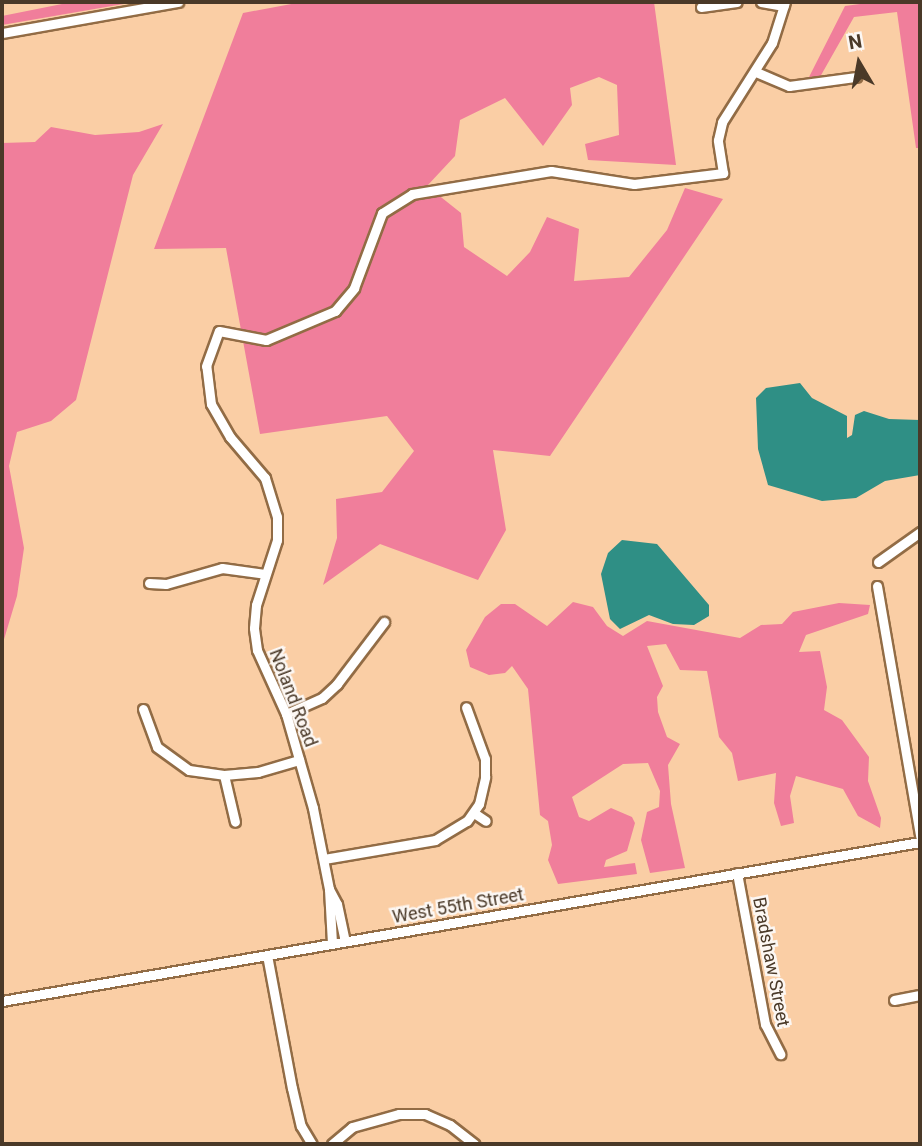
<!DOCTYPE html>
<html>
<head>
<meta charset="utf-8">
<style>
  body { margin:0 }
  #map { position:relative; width:922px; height:1146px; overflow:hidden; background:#facea5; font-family:Roboto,sans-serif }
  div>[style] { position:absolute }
  .green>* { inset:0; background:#f07e9b }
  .water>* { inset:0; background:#2f8f85 }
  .roads { filter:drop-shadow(2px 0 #926c45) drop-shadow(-2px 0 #926c45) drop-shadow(0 2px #926c45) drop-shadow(0 -2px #926c45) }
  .minor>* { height:9px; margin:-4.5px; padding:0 4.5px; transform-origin:4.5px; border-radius:4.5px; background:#fff }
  span { translate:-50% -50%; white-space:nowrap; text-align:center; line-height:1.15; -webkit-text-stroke:5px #fcf7f3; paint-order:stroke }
  .street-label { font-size:18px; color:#4a3928 }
  .frame { position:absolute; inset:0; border:4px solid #4a3928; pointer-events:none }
  .north { position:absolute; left:824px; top:28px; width:70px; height:70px; -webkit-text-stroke:5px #fcf7f3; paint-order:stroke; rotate:350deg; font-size:19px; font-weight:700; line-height:28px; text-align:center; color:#4a3928 }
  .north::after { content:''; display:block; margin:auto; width:24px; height:32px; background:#4a3928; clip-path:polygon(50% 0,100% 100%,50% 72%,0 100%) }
</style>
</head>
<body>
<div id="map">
  <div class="green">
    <div style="clip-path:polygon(72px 2px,135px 2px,2px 25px,2px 16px)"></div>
    <div style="clip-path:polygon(302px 2px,654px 2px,676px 165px,588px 160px,585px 144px,619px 135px,617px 85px,599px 77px,570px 88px,572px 105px,543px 146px,505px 98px,460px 120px,455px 156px,427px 186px,461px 213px,464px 247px,507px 276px,530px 252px,547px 217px,579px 229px,574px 281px,629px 277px,667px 230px,685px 188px,723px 199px,550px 456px,493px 450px,506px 530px,478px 580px,380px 544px,323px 585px,337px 538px,336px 499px,382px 492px,414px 451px,387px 416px,260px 434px,226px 248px,154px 249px,243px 13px)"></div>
    <div style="clip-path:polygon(875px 2px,920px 2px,920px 148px,916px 148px,897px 12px,854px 17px,820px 77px,808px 79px,845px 6px)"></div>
    <div style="clip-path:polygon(163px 124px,133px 175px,76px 400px,51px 421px,17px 432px,9px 466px,24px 548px,17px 596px,2px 646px,2px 143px,35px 142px,51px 127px,95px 135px,139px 132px)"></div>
    <div style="clip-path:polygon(573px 602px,593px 607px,607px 626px,623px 636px,647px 621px,740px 638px,761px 625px,782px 624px,793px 612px,839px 603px,870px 605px,868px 614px,806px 635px,799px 652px,820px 651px,827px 687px,824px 710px,842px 720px,869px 757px,868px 781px,881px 818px,880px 828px,858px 816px,843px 789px,796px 776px,790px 796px,794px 823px,781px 826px,774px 803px,776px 773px,738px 781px,732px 753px,719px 737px,707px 671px,680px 670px,666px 644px,647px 646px,663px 686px,657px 697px,658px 712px,667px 737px,680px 744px,668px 765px,671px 804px,685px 868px,650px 873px,641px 840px,647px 812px,659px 807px,660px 791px,648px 763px,623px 764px,572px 797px,579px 817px,589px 821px,611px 808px,632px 817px,635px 823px,627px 851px,606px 860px,604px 867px,635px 863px,637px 874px,558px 884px,548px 860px,552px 845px,548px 821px,540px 815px,528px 689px,512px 666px,505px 673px,489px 675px,470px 667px,466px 650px,485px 617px,501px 604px,515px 604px,547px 626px)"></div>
  </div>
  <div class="water">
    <div style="clip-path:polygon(800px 383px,812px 398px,847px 416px,847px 438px,852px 435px,855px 415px,864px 411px,889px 419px,920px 420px,920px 475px,885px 481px,856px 498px,822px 501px,768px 485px,758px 449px,756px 398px,766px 388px)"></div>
    <div style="clip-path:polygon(622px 540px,657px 544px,709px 605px,709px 616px,694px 625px,673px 624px,649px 615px,620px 629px,610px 619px,601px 574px,608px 553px)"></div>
  </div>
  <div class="roads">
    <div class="minor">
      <div style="left:761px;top:2px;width:23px;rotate:10deg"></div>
      <div style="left:701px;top:7px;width:36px;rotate:-8deg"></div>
      <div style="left:2px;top:33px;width:179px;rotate:-10deg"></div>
      <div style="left:756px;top:72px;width:36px;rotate:23deg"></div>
      <div style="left:789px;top:86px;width:68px;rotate:-7.7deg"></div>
      <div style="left:878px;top:562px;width:52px;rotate:-35.5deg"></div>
      <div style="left:149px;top:583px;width:17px;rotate:3deg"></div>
      <div style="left:166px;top:584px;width:58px;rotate:-15.9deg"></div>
      <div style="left:222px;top:568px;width:43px;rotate:7.9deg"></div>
      <div style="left:877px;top:586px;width:254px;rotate:80.2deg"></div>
      <div style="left:143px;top:709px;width:40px;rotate:69.8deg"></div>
      <div style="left:157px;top:747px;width:39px;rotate:36deg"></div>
      <div style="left:189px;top:770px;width:35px;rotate:8deg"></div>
      <div style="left:224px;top:775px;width:34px;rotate:-5deg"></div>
      <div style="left:258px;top:772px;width:43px;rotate:-16.3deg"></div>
      <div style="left:286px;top:714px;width:39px;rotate:-24deg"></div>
      <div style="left:322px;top:698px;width:21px;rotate:-43deg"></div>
      <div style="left:337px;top:684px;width:78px;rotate:-52.8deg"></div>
      <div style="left:224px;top:775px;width:48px;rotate:76.8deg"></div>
      <div style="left:474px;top:813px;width:14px;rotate:34deg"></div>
      <div style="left:324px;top:859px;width:113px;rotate:-9.7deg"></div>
      <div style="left:435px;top:840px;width:37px;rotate:-31deg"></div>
      <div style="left:467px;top:821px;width:21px;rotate:-55deg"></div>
      <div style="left:479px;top:804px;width:28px;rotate:-77deg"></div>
      <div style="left:485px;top:777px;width:18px;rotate:-90deg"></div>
      <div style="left:485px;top:759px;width:55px;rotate:-110.1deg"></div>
      <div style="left:737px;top:873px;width:154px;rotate:79.5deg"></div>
      <div style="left:765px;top:1024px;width:34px;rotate:63deg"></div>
      <div style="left:329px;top:889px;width:17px;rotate:62deg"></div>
      <div style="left:337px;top:904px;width:38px;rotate:78deg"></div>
      <div style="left:332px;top:943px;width:54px;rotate:-93.2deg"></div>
      <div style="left:329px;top:889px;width:83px;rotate:-101.2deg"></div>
      <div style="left:313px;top:808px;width:98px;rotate:-106deg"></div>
      <div style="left:286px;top:714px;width:70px;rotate:-114.4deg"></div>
      <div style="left:257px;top:650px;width:22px;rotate:-98deg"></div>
      <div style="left:254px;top:628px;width:23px;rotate:-85deg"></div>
      <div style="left:256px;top:605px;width:68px;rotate:-72.1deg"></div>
      <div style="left:277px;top:540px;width:23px;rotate:-90deg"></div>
      <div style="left:277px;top:517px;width:41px;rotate:-107.1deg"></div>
      <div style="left:265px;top:478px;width:54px;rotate:-130.5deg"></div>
      <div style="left:230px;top:437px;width:38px;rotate:-120deg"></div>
      <div style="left:211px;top:404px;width:38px;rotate:-97deg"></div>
      <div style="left:206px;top:366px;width:37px;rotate:-70deg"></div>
      <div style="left:219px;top:331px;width:48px;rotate:10.8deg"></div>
      <div style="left:266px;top:340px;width:75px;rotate:-22.8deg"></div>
      <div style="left:335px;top:311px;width:30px;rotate:-50deg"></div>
      <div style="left:354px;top:288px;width:80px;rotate:-69.5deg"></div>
      <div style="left:382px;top:213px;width:36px;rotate:-32deg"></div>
      <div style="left:412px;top:194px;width:141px;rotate:-9.4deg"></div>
      <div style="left:551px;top:171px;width:84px;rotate:8.9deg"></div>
      <div style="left:634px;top:184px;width:90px;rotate:-7deg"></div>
      <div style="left:723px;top:173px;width:33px;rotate:-99deg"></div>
      <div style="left:718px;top:140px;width:18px;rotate:-77deg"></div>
      <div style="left:722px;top:122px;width:93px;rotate:-57.7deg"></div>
      <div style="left:772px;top:43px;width:43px;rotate:-72.4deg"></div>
      <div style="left:267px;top:955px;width:135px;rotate:79.4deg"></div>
      <div style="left:292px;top:1088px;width:39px;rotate:77deg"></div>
      <div style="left:301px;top:1126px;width:21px;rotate:59deg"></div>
      <div style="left:894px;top:1000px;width:26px;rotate:-11deg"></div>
      <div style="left:2px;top:1001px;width:932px;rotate:-9.83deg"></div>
      <div style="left:332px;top:1144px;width:26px;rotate:-40deg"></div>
      <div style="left:352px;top:1127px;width:49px;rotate:-15.5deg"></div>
      <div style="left:399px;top:1114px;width:26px"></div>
      <div style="left:425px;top:1114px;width:27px;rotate:24deg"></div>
      <div style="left:450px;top:1125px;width:31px;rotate:38deg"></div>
    </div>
  </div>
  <div class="street-label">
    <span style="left:293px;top:698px;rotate:69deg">Noland Road</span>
    <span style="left:458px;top:906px;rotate:-10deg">West 55th Street</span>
    <span style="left:771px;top:962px;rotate:79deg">Bradshaw Street</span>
  </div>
  <div class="frame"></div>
  <div class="north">N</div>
</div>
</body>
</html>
